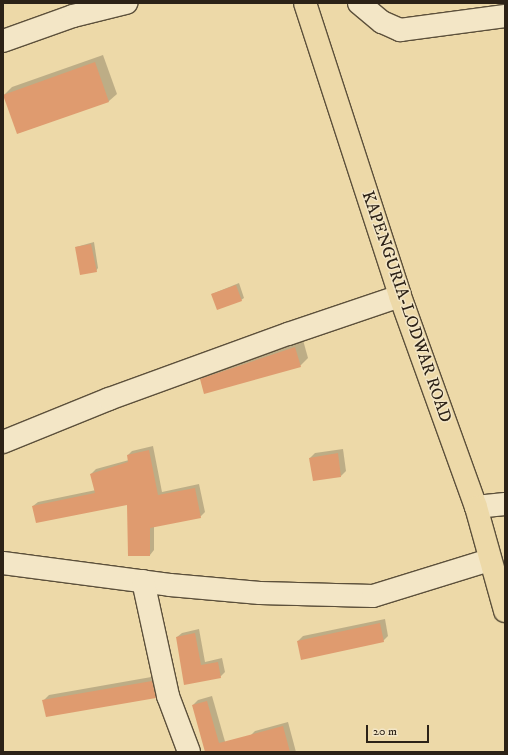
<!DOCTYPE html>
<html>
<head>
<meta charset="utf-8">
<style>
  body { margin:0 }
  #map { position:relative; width:508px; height:755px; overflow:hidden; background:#edd9a8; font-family:"IM FELL DW Pica",serif }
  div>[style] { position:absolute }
  .shadow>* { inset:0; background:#0003 }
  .building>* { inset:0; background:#df9b6f }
  .roads { filter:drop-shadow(1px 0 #5c503b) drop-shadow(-1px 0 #5c503b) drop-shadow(0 1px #5c503b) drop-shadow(0 -1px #5c503b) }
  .minor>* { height:22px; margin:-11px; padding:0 11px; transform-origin:11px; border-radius:11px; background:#f3e6c6 }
  .trunk>* { height:22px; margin:-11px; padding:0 11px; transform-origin:11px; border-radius:11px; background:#edd9a8 }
  span { translate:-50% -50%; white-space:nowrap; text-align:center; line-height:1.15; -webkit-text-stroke:3px #f3e6c6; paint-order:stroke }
  .street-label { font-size:17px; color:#2c2217 }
  .frame { position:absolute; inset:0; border:4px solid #2c2217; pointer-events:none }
  .scale { position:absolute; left:366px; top:725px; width:63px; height:18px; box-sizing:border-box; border:2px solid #2c2217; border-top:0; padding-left:5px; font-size:12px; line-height:14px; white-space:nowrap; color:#2c2217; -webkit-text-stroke:3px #f3e6c6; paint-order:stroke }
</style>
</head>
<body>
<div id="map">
  <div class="shadow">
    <div style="clip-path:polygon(103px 55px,117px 94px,109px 101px,18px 133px,4px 95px,12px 87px)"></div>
    <div style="clip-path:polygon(94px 242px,98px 268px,96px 271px,76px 247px)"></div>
    <div style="clip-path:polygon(239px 283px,244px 298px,241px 300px,212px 294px)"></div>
    <div style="clip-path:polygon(303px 340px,308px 358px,300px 366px,201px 380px,208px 372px)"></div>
    <div style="clip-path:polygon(153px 446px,162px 492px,199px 484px,205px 512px,200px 517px,154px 526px,154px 550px,150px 555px,128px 504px,33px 506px,38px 502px,96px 490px,91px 474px,96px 469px,129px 460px,128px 455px,132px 451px)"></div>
    <div style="clip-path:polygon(343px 449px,346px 471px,341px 476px,310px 458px,315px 453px)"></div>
    <div style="clip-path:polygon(385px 619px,388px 636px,383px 641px,298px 641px,303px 636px)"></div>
    <div style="clip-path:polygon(199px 629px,205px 662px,222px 658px,225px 672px,220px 677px,185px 684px,177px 637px,182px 633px)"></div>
    <div style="clip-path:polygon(157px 676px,160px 691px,155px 697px,44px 700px,49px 695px)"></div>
    <div style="clip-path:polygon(212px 696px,228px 752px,206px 752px,193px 705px,198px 700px)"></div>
    <div style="clip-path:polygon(288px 722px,296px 752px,254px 752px,250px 736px,255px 731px)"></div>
  </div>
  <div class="building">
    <div style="clip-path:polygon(95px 62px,109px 102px,17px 134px,3px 95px)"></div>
    <div style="clip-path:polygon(91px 244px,97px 272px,80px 275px,75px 247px)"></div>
    <div style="clip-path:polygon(236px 285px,242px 301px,217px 310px,211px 294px)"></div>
    <div style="clip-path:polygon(295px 347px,301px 367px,204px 394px,200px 379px)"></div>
    <div style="clip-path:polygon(149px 450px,158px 495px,195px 488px,201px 518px,150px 528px,150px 556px,128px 556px,127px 505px,36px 523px,32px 506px,95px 493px,90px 474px,128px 462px,127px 455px)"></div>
    <div style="clip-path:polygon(338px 453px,341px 477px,313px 481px,309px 458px)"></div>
    <div style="clip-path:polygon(380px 623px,384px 642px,301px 660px,297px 641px)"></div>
    <div style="clip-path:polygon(195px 633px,201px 665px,218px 662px,221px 678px,184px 685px,176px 637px)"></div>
    <div style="clip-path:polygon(152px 681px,156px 698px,46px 717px,42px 700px)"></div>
    <div style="clip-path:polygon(207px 701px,219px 743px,283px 726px,290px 752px,205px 752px,192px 705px)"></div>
  </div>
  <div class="roads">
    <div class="minor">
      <div style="left:359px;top:3px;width:30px;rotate:40deg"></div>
      <div style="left:382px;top:22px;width:20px;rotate:24deg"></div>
      <div style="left:400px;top:30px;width:106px;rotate:-7.6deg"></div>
      <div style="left:3px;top:41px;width:74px;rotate:-19.7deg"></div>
      <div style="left:73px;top:16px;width:55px;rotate:-13.8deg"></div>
      <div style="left:3px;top:442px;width:114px;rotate:-22.1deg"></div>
      <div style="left:109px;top:399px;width:190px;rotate:-20deg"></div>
      <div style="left:288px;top:334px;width:118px;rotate:-18.7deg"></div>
      <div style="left:476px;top:507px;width:29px;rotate:-6deg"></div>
      <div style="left:3px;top:563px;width:168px;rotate:7.5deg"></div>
      <div style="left:170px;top:585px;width:90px;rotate:5.1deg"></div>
      <div style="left:260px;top:593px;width:113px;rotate:1.5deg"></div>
      <div style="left:373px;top:596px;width:121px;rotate:-17.2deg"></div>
      <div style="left:143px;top:581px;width:118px;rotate:77.7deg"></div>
      <div style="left:168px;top:696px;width:60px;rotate:69.4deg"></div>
    </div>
    <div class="trunk">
      <div style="left:305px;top:3px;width:308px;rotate:72deg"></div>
      <div style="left:400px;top:296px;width:224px;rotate:70.2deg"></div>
      <div style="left:476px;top:507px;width:108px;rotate:74.4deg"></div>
    </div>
  </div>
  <div class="street-label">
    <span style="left:406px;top:307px;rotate:71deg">KAPENGURIA-LODWAR ROAD</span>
  </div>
  <div class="frame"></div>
  <div class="scale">20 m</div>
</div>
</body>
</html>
